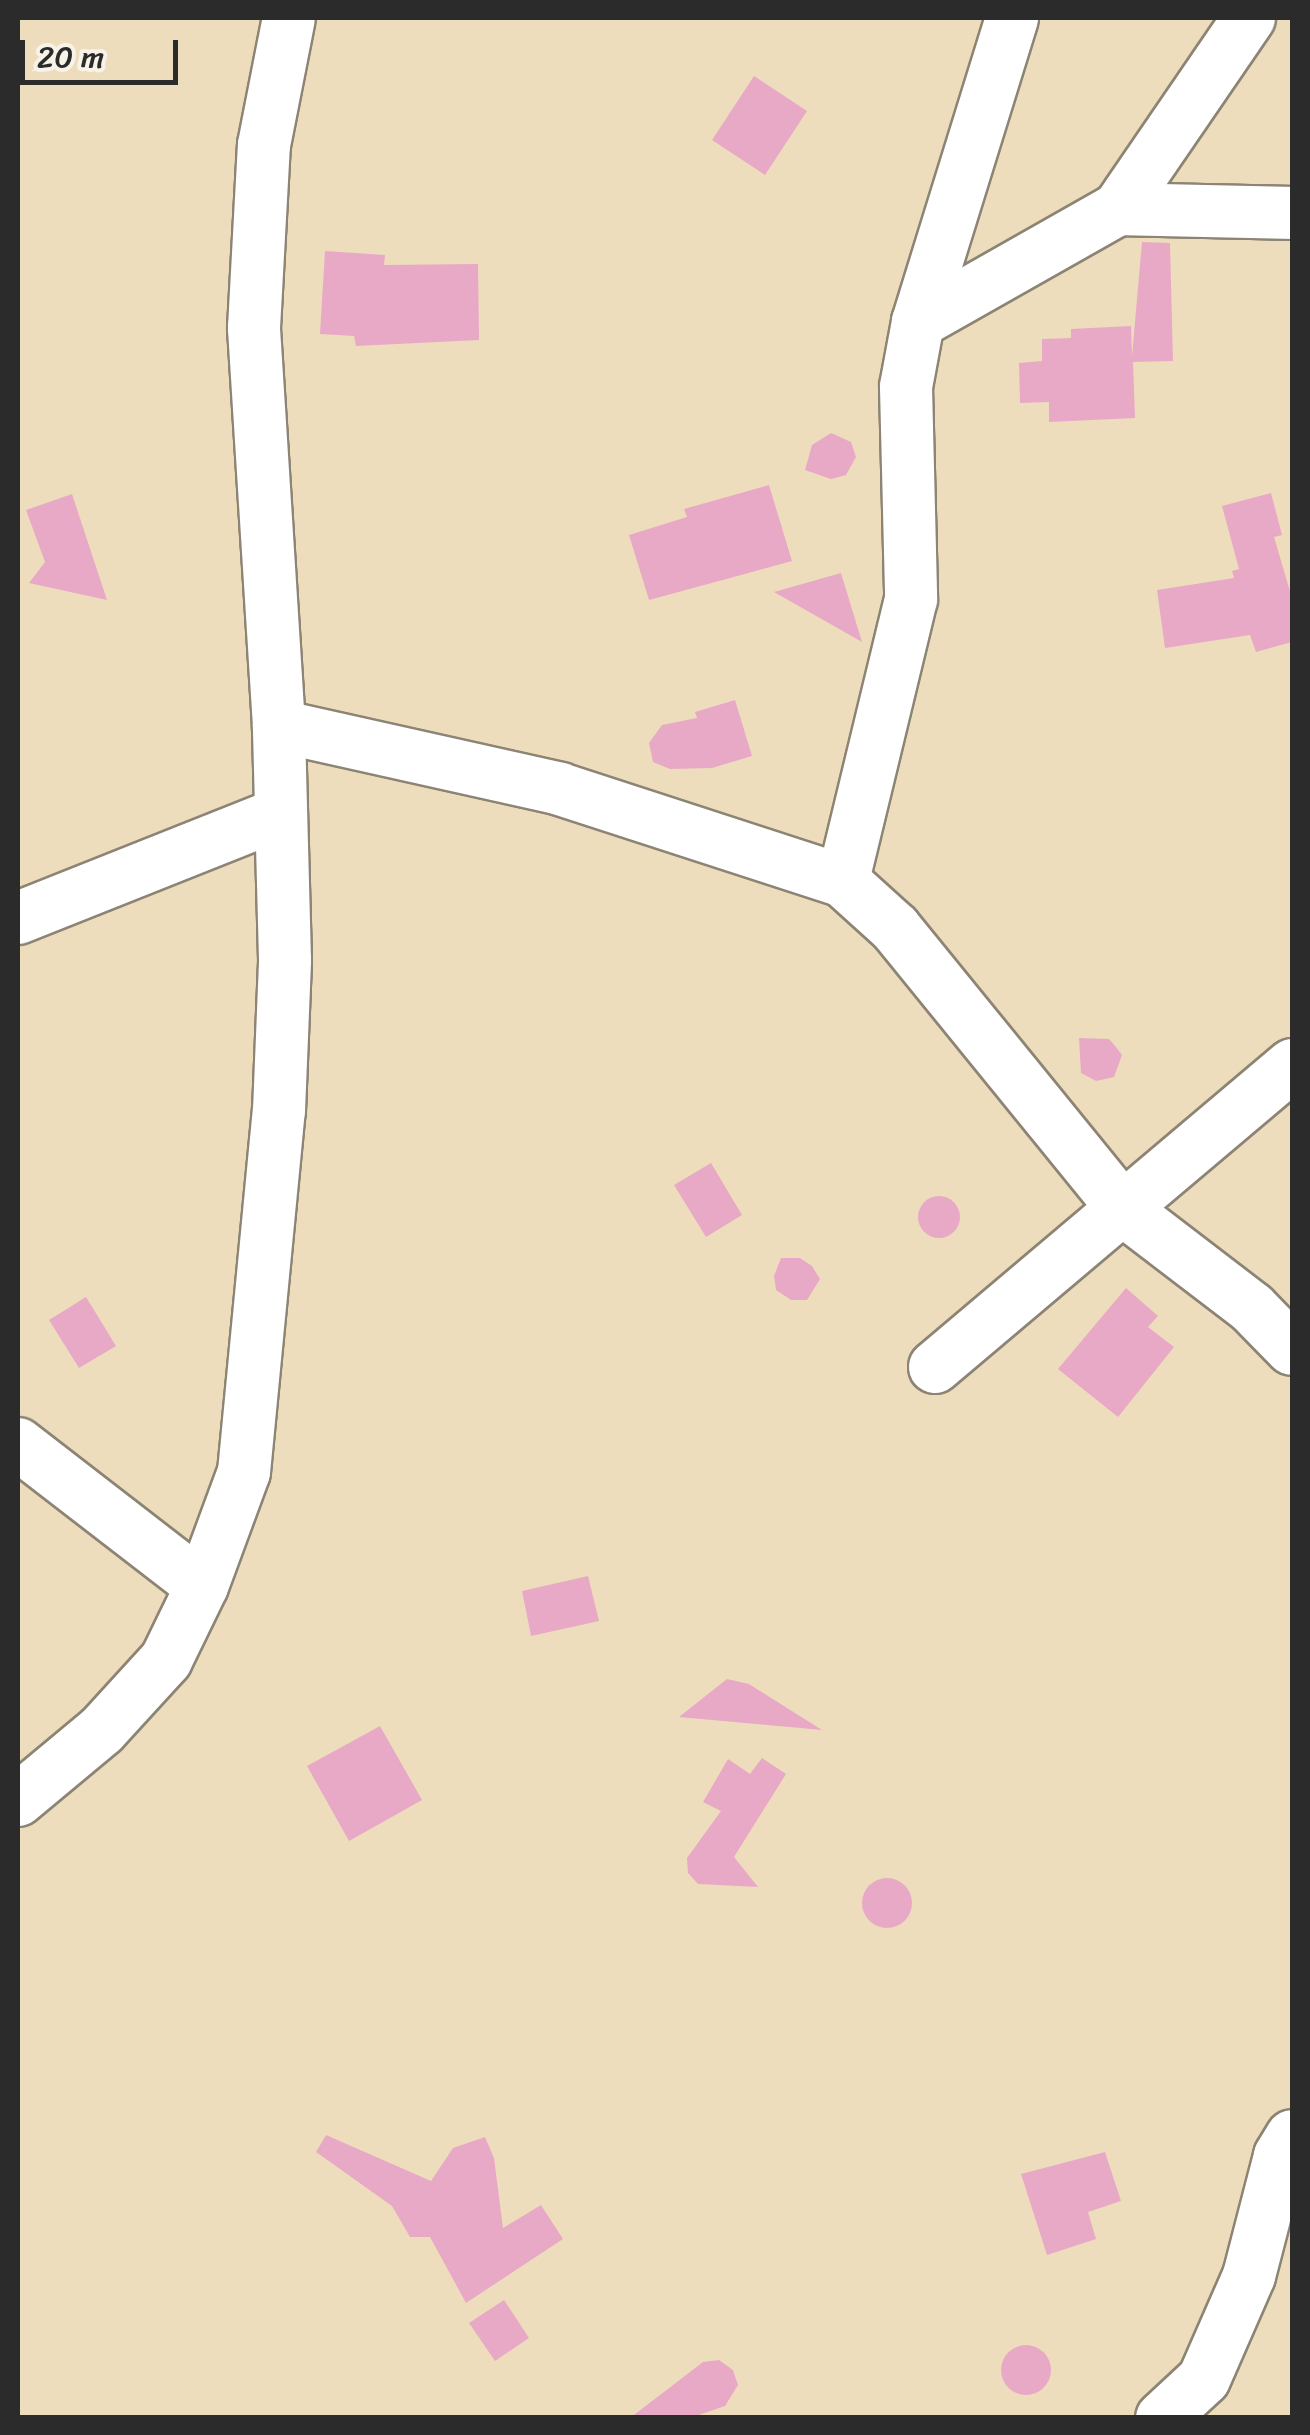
<!DOCTYPE html>
<html>
<head>
<meta charset="utf-8">
<style>
  body { margin:0 }
  #map { position:relative; width:1310px; height:2435px; overflow:hidden; background:#eeddbc; font-family:Sriracha,sans-serif }
  div>[style] { position:absolute }
  .building>* { inset:0; background:#e8a9c7 }
  .round { border-radius:50% }
  .roads { filter:drop-shadow(2px 0 #8c8474) drop-shadow(-2px 0 #8c8474) drop-shadow(0 2px #8c8474) drop-shadow(0 -2px #8c8474) }
  .minor>* { height:52px; margin:-26px; padding:0 26px; transform-origin:26px; border-radius:26px; background:#fff }
  span { translate:-50% -50%; white-space:nowrap; text-align:center; line-height:1.15; -webkit-text-stroke:8px #f7f3e8; paint-order:stroke }
  .frame { position:absolute; inset:0; border:20px solid #2b2b2b; pointer-events:none }
  .scale { position:absolute; left:20px; top:40px; width:158px; height:45px; box-sizing:border-box; border:5px solid #2b2b2b; border-top:0; padding-left:12px; font-size:30px; line-height:35px; white-space:nowrap; color:#2b2b2b; -webkit-text-stroke:8px #f7f3e8; paint-order:stroke }
</style>
</head>
<body>
<div id="map">
  <div class="building">
    <div style="clip-path:polygon(754px 76px,807px 111px,765px 175px,712px 140px)"></div>
    <div style="clip-path:polygon(1142px 242px,1170px 243px,1173px 361px,1133px 362px,1135px 418px,1049px 422px,1049px 402px,1020px 403px,1019px 363px,1042px 361px,1042px 339px,1071px 338px,1071px 329px,1131px 326px,1132px 356px)"></div>
    <div style="clip-path:polygon(325px 251px,385px 255px,384px 265px,478px 264px,479px 340px,356px 346px,354px 336px,320px 334px)"></div>
    <div style="clip-path:polygon(831px 433px,851px 442px,856px 457px,846px 475px,831px 479px,805px 470px,812px 445px)"></div>
    <div style="clip-path:polygon(769px 485px,792px 561px,649px 600px,629px 535px,687px 517px,684px 509px)"></div>
    <div style="clip-path:polygon(1271px 493px,1282px 535px,1274px 537px,1292px 598px,1292px 642px,1256px 652px,1250px 635px,1165px 648px,1157px 590px,1234px 578px,1232px 571px,1239px 569px,1222px 506px)"></div>
    <div style="clip-path:polygon(72px 494px,107px 600px,29px 583px,45px 562px,26px 510px)"></div>
    <div style="clip-path:polygon(841px 573px,862px 642px,774px 592px)"></div>
    <div style="clip-path:polygon(735px 700px,752px 756px,712px 768px,670px 769px,653px 762px,649px 743px,662px 725px,697px 718px,695px 712px)"></div>
    <div style="clip-path:polygon(1079px 1038px,1109px 1039px,1116px 1047px,1122px 1055px,1114px 1077px,1096px 1081px,1081px 1073px)"></div>
    <div style="clip-path:polygon(711px 1163px,742px 1215px,706px 1237px,674px 1185px)"></div>
    <div class="round" style="left:918px;top:1196px;width:42px;height:42px"></div>
    <div style="clip-path:polygon(781px 1258px,800px 1258px,812px 1266px,820px 1279px,807px 1300px,791px 1300px,776px 1290px,774px 1276px)"></div>
    <div style="clip-path:polygon(1126px 1288px,1158px 1316px,1148px 1327px,1174px 1347px,1118px 1417px,1058px 1369px)"></div>
    <div style="clip-path:polygon(86px 1297px,116px 1346px,79px 1368px,49px 1320px)"></div>
    <div style="clip-path:polygon(588px 1576px,599px 1621px,531px 1636px,522px 1591px)"></div>
    <div style="clip-path:polygon(727px 1679px,749px 1684px,822px 1730px,679px 1717px)"></div>
    <div style="clip-path:polygon(380px 1726px,422px 1800px,349px 1841px,307px 1766px)"></div>
    <div style="clip-path:polygon(762px 1758px,786px 1774px,734px 1857px,758px 1887px,698px 1884px,688px 1873px,687px 1858px,721px 1811px,703px 1802px,728px 1759px,750px 1774px)"></div>
    <div class="round" style="left:862px;top:1878px;width:50px;height:50px"></div>
    <div style="clip-path:polygon(326px 2135px,431px 2181px,453px 2148px,485px 2137px,494px 2158px,503px 2228px,541px 2205px,563px 2239px,466px 2303px,430px 2237px,410px 2237px,392px 2206px,316px 2152px)"></div>
    <div style="clip-path:polygon(1105px 2152px,1121px 2201px,1088px 2212px,1096px 2239px,1047px 2255px,1021px 2174px)"></div>
    <div style="clip-path:polygon(504px 2300px,529px 2338px,495px 2361px,469px 2323px)"></div>
    <div class="round" style="left:1001px;top:2345px;width:50px;height:50px"></div>
    <div style="clip-path:polygon(719px 2360px,733px 2370px,738px 2385px,725px 2406px,690px 2418px,630px 2418px,703px 2362px)"></div>
  </div>
  <div class="roads">
    <div class="minor">
      <div style="left:1249px;top:18px;width:232px;rotate:124.4deg"></div>
      <div style="left:1118px;top:209px;width:230px;rotate:150.5deg"></div>
      <div style="left:918px;top:322px;width:66px;rotate:100.5deg"></div>
      <div style="left:906px;top:387px;width:212px;rotate:88.6deg"></div>
      <div style="left:911px;top:599px;width:290px;rotate:103.6deg"></div>
      <div style="left:843px;top:881px;width:70px;rotate:42.1deg"></div>
      <div style="left:895px;top:928px;width:363px;rotate:50.9deg"></div>
      <div style="left:1124px;top:1210px;width:161px;rotate:37.4deg"></div>
      <div style="left:1252px;top:1308px;width:57px;rotate:45.7deg"></div>
      <div style="left:1118px;top:209px;width:174px;rotate:1.3deg"></div>
      <div style="left:918px;top:322px;width:318px;rotate:-72.8deg"></div>
      <div style="left:279px;top:726px;width:288px;rotate:12.6deg"></div>
      <div style="left:560px;top:789px;width:298px;rotate:18deg"></div>
      <div style="left:18px;top:918px;width:282px;rotate:-21.7deg"></div>
      <div style="left:935px;top:1367px;width:468px;rotate:-40.2deg"></div>
      <div style="left:18px;top:1444px;width:232px;rotate:37.7deg"></div>
      <div style="left:18px;top:1800px;width:109px;rotate:-39.8deg"></div>
      <div style="left:102px;top:1730px;width:95px;rotate:-47.6deg"></div>
      <div style="left:166px;top:1660px;width:82px;rotate:-64.1deg"></div>
      <div style="left:202px;top:1586px;width:121px;rotate:-69.8deg"></div>
      <div style="left:244px;top:1472px;width:363px;rotate:-84.5deg"></div>
      <div style="left:279px;top:1111px;width:151px;rotate:-87.7deg"></div>
      <div style="left:285px;top:960px;width:234px;rotate:-91.5deg"></div>
      <div style="left:279px;top:726px;width:399px;rotate:-93.6deg"></div>
      <div style="left:254px;top:328px;width:183px;rotate:-86.9deg"></div>
      <div style="left:264px;top:145px;width:129px;rotate:-78.9deg"></div>
      <div style="left:1162px;top:2418px;width:57px;rotate:-42.9deg"></div>
      <div style="left:1204px;top:2379px;width:112px;rotate:-66.4deg"></div>
      <div style="left:1249px;top:2276px;width:124px;rotate:-75.5deg"></div>
      <div style="left:1280px;top:2156px;width:23px;rotate:-59deg"></div>
    </div>
  </div>
  <div class="frame"></div>
  <div class="scale">20 m</div>
</div>
</body>
</html>
